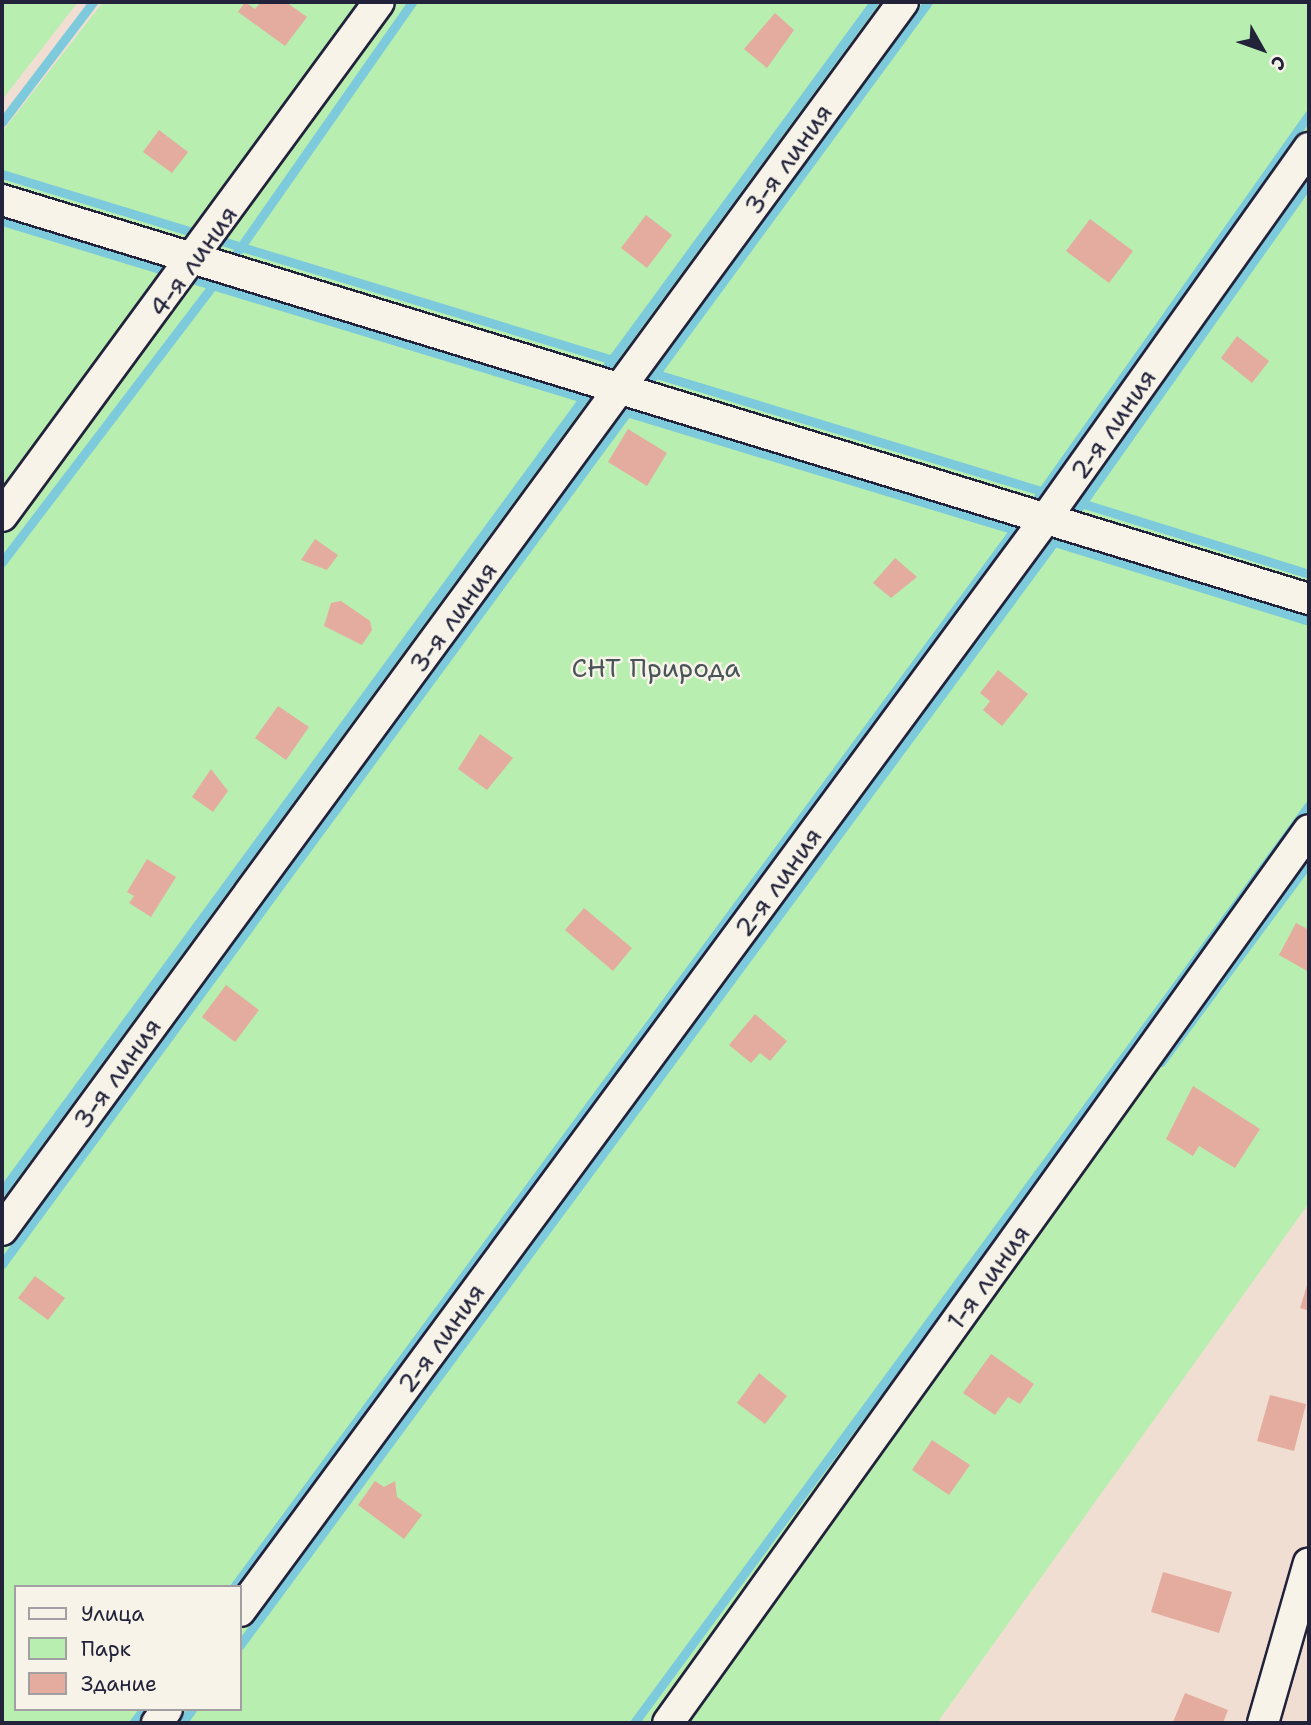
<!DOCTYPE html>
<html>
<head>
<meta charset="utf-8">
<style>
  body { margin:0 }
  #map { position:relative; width:1311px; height:1725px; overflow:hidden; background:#f1ded2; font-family:"Shantell Sans",sans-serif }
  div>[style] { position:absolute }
  .green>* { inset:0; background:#b8eeb0 }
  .stream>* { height:9px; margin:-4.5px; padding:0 4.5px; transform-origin:4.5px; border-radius:4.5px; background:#7ccadb }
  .building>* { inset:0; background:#e4ac9e }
  .roads { filter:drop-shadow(2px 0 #22223b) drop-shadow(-2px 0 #22223b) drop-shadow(0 2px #22223b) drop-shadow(0 -2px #22223b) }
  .minor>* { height:30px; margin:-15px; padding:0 15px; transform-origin:15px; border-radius:15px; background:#f7f3e8 }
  span { translate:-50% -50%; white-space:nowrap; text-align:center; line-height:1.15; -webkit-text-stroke:5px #f7f3e8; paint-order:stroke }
  .street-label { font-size:26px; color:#22223b }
  .park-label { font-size:26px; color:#485558 }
  .frame { position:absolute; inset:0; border:4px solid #22223b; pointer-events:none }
  .legend { position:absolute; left:14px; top:1585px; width:228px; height:126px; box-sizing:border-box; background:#f7f3e8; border:2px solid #a29fa3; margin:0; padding:9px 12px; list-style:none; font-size:21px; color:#22223b }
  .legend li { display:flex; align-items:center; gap:14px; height:35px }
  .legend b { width:35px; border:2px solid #a29fa3 }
  .north { position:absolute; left:1227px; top:14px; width:70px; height:70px; -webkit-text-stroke:5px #f7f3e8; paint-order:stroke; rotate:130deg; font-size:19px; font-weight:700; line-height:28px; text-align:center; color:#22223b }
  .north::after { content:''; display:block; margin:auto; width:24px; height:32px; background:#22223b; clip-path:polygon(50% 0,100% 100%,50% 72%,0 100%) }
</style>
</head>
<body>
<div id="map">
  <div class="green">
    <div style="clip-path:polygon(2px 2px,78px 2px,2px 100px)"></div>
    <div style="clip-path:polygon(evenodd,103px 2px,1309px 2px,1309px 1203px,937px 1723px,2px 1723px,2px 132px,103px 2px,16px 1587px,240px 1587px,240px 1709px,16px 1709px,16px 1587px)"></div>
  </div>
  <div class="stream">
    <div style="left:2px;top:122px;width:151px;rotate:-52.8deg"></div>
    <div style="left:2px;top:174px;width:642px;rotate:16.94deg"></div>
    <div style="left:2px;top:221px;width:628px;rotate:16.94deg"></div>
    <div style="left:228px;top:265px;width:321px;rotate:-55deg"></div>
    <div style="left:653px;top:373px;width:410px;rotate:16.9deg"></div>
    <div style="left:623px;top:411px;width:413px;rotate:16.9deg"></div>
    <div style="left:1078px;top:502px;width:242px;rotate:17.3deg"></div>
    <div style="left:1051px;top:541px;width:270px;rotate:17.2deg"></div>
    <div style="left:2px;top:562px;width:352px;rotate:-52.7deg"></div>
    <div style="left:1161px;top:1062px;width:249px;rotate:-53.5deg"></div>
    <div style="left:2px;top:1191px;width:1474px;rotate:-53.74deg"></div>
    <div style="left:2px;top:1264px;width:1565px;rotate:-53.73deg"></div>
    <div style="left:234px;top:1587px;width:1342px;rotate:-53.57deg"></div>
    <div style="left:1031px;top:507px;width:481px;rotate:-54.7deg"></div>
    <div style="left:240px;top:1645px;width:1386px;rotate:-53.57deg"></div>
    <div style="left:1063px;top:530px;width:426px;rotate:-54.7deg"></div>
    <div style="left:133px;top:1723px;width:18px;rotate:-52deg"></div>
    <div style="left:182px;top:1723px;width:17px;rotate:-54deg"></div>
    <div style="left:634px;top:1723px;width:1139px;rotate:-53.67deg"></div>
  </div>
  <div class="building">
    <div style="clip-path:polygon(245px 2px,255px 9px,261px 2px,286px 2px,307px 17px,285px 46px,238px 12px)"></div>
    <div style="clip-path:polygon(775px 13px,794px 30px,767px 68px,744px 49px)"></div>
    <div style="clip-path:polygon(159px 130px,188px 152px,172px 173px,143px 152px)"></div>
    <div style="clip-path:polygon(646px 215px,672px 235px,647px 268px,621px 248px)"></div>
    <div style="clip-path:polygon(1090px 219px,1133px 251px,1109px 283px,1066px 251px)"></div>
    <div style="clip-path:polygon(1237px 336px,1269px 361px,1252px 383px,1221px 358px)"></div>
    <div style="clip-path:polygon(628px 429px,667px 453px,647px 486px,608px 462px)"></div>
    <div style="clip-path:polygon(315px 539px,338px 555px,327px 570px,301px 560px)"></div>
    <div style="clip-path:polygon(895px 558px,917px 577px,891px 598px,873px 583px)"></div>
    <div style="clip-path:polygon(341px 601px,370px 621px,372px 630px,362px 645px,324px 626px,331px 603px)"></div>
    <div style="clip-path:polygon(998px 670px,1028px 694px,1002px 726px,983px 710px,990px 701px,980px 693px)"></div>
    <div style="clip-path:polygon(278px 706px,309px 727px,286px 760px,255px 738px)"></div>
    <div style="clip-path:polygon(480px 734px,513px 758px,487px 790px,458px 769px)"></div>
    <div style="clip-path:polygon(211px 769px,228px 791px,213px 812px,192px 797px)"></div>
    <div style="clip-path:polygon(147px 859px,176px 877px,151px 917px,129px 903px,134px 896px,127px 892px)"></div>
    <div style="clip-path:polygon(584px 908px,632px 948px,613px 971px,565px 930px)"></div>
    <div style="clip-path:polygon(1296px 923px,1309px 930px,1309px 972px,1279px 955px)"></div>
    <div style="clip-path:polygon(226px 985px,259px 1010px,235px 1042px,202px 1017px)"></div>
    <div style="clip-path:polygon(755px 1014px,787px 1041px,770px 1061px,760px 1053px,751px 1063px,729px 1045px)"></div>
    <div style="clip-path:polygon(1193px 1086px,1260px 1129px,1235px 1168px,1199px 1146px,1193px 1156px,1166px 1139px)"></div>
    <div style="clip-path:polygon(35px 1276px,65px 1298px,48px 1320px,18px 1298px)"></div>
    <div style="clip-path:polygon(1309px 1279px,1309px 1311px,1300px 1308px)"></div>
    <div style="clip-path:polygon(991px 1354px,1034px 1384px,1020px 1404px,1008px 1397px,995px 1415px,963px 1393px)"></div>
    <div style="clip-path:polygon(759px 1373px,787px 1396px,765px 1424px,737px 1403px)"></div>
    <div style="clip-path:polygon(1270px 1395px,1306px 1404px,1294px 1451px,1257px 1441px)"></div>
    <div style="clip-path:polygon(932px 1440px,970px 1465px,949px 1495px,912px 1470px)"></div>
    <div style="clip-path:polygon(375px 1481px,384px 1487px,395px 1481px,397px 1497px,422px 1515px,404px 1539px,358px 1505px)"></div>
    <div style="clip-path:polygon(1163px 1572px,1232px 1592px,1219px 1633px,1151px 1612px)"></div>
    <div style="clip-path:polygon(1185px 1693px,1228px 1710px,1223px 1723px,1173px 1722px)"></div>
  </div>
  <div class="roads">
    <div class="minor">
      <div style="left:2px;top:200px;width:1367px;rotate:16.98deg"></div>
      <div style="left:2px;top:516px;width:637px;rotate:-53.74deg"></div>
      <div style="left:2px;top:1230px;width:1523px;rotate:-53.73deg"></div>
      <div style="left:240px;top:1611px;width:1358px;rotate:-53.59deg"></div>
      <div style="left:1046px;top:518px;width:454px;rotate:-54.6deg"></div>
      <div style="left:157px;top:1723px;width:17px;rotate:-54deg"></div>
      <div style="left:668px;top:1723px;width:1099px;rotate:-54.33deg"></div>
      <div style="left:1263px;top:1723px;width:166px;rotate:-74deg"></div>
    </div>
  </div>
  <div class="street-label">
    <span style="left:788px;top:159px;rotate:-54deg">3-я линия</span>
    <span style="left:193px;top:261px;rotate:-54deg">4-я линия</span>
    <span style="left:1113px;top:424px;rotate:-55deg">2-я линия</span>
    <span style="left:453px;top:617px;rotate:-54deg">3-я линия</span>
    <span style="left:778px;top:882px;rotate:-54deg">2-я линия</span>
    <span style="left:117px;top:1073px;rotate:-54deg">3-я линия</span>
    <span style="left:988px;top:1277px;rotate:-54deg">1-я линия</span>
    <span style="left:441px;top:1338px;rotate:-54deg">2-я линия</span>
  </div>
  <div class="park-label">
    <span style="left:656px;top:668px">СНТ Природа</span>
  </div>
  <div class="frame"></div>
  <ul class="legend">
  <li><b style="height:9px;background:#f7f3e8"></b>Улица</li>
  <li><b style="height:19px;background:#b8eeb0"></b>Парк</li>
  <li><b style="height:19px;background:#e4ac9e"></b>Здание</li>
  </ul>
  <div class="north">С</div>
</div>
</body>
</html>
